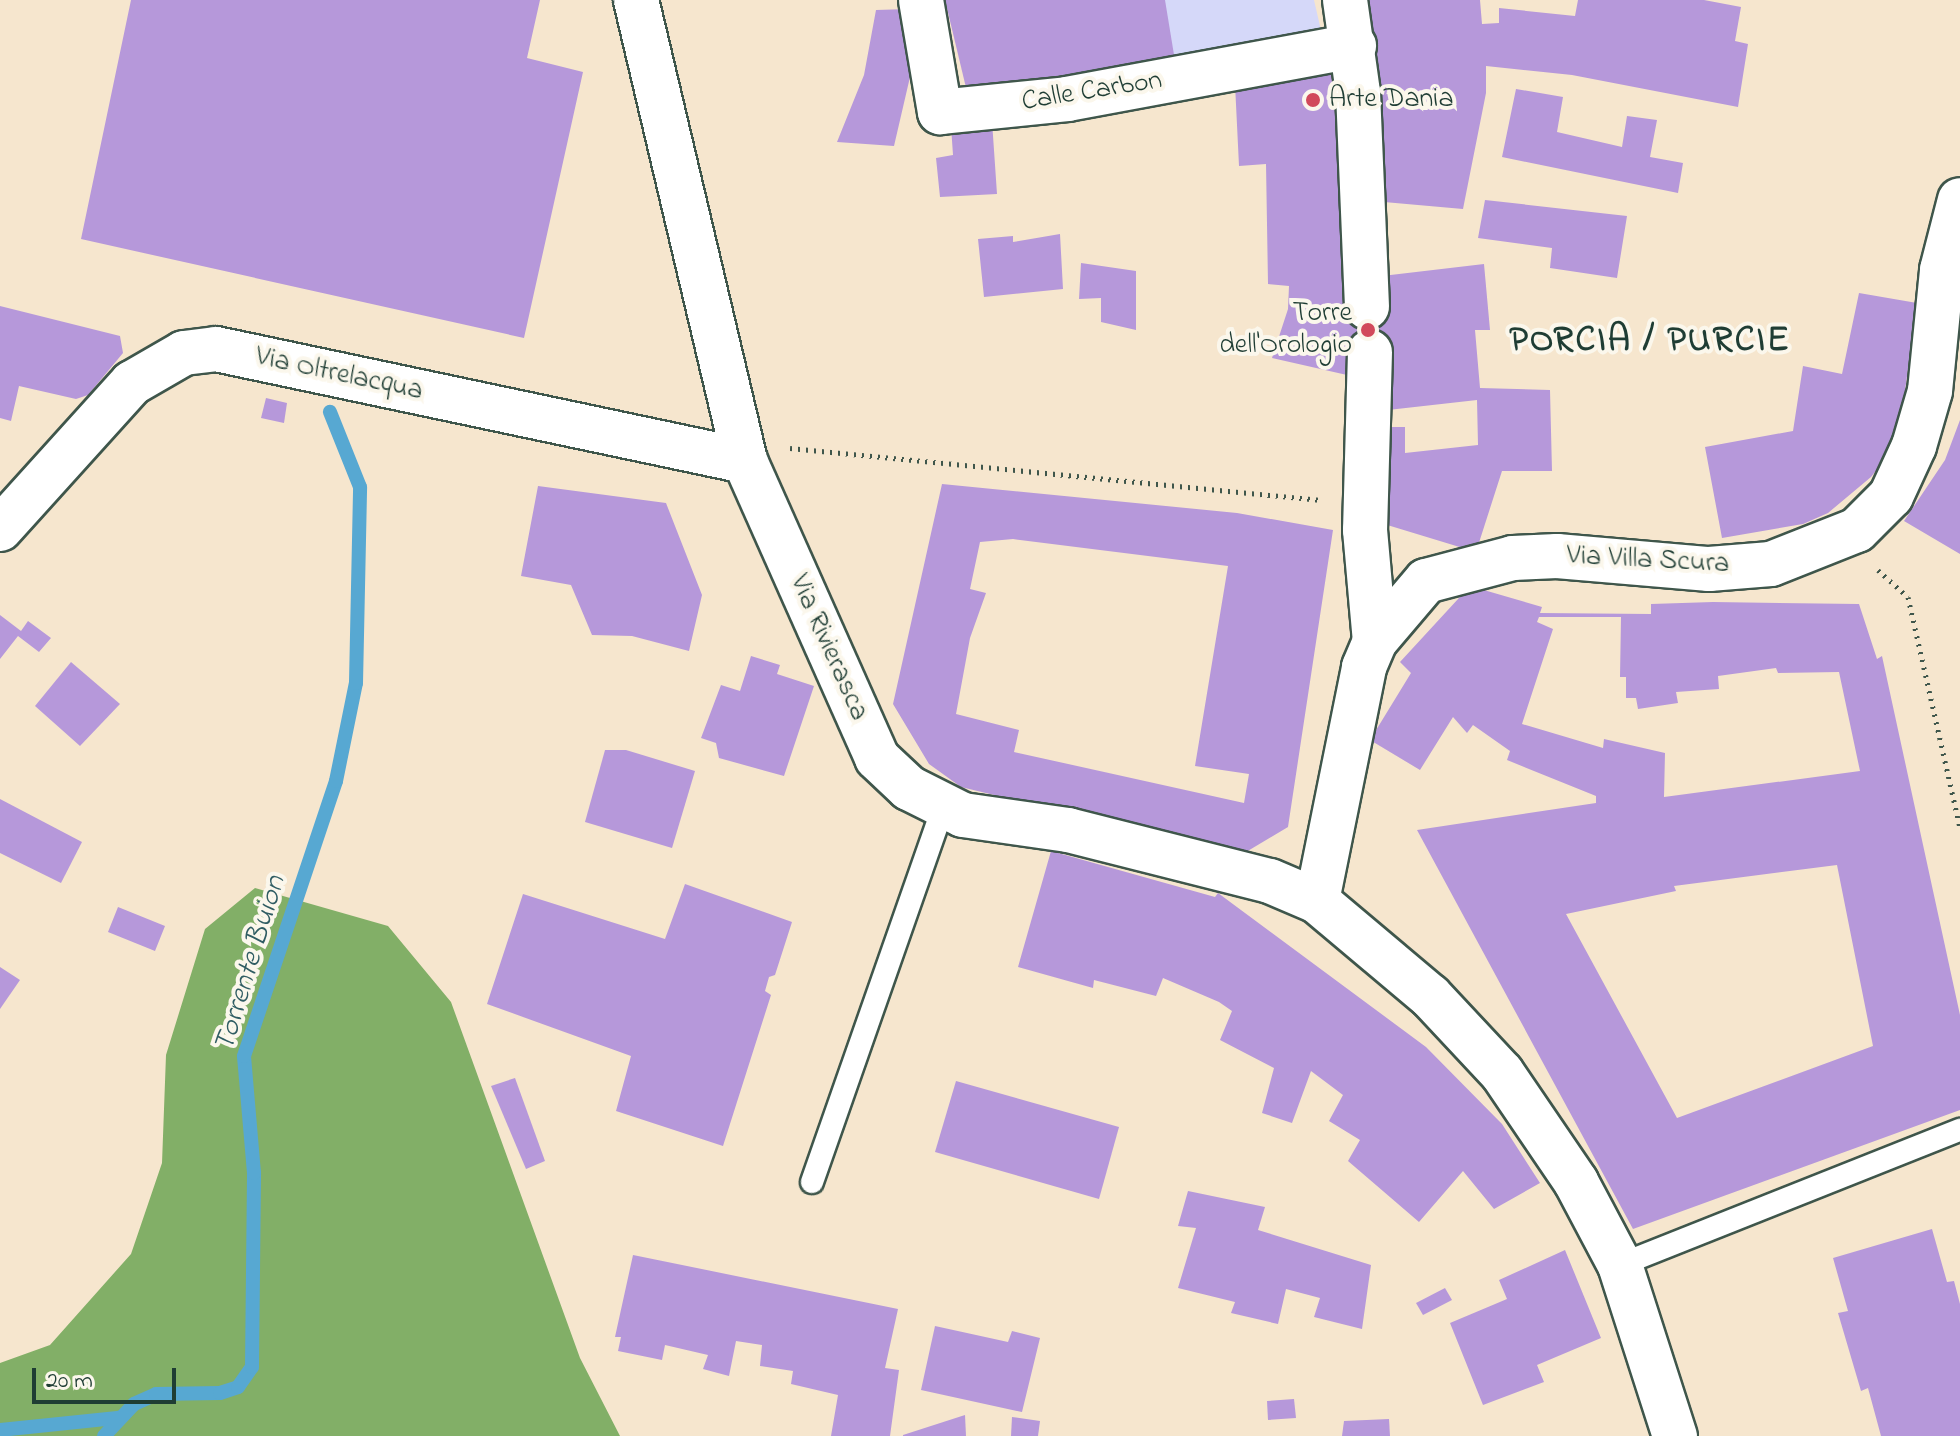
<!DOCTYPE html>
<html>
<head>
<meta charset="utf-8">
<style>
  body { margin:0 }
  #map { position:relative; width:1960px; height:1436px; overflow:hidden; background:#f6e6ce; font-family:"Indie Flower",sans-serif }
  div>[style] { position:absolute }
  .built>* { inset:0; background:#d5d8f9 }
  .forest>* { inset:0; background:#82af67 }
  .stream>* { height:14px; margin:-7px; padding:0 7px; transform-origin:7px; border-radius:7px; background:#57a8d2 }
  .building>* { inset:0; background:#b698da }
  .path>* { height:5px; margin-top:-2.5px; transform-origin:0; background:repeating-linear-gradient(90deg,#3f564b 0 2px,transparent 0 8px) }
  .roads { filter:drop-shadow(2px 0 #3f564b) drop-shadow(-2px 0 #3f564b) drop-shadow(0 2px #3f564b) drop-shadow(0 -2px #3f564b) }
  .lane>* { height:22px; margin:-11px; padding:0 11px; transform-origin:11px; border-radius:11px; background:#fff }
  .street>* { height:44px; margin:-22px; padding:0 22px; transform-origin:22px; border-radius:22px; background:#fff }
  .secondary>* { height:44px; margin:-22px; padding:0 22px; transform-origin:22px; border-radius:22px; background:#fff }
  .dots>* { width:22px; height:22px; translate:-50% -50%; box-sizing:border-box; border:4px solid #fbf7ec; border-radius:50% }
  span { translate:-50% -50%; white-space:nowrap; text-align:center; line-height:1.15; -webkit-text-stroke:8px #fbf7ec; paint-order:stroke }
  .street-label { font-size:28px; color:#1f3d34 }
  .poi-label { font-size:28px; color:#1f3d34 }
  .left { translate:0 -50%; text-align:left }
  .right { translate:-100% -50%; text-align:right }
  .water-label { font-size:30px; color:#305d63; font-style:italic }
  .district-label { font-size:36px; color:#1f3d34; font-weight:700; letter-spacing:2px }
  .scale { position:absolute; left:32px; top:1368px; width:144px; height:36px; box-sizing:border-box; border:4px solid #1f3d34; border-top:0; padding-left:10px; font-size:24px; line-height:28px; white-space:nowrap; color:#1f3d34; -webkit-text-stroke:6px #fbf7ec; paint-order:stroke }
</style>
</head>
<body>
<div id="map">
  <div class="built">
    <div style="clip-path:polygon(945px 0,1314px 0,1323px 39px,1176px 67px)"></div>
  </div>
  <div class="forest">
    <div style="clip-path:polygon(255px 888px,388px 926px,451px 1002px,580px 1358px,620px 1436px,0 1436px,0 1363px,50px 1345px,131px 1254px,162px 1163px,166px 1055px,205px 929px)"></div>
  </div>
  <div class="stream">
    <div style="left:0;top:1430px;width:118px;rotate:-5.9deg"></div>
    <div style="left:104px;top:1436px;width:44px;rotate:-46.8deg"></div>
    <div style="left:134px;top:1404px;width:24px;rotate:-24deg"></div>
    <div style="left:156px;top:1394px;width:64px;rotate:-0.9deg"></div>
    <div style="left:220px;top:1393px;width:19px;rotate:-18deg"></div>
    <div style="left:238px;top:1387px;width:24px;rotate:-55deg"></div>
    <div style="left:252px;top:1367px;width:194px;rotate:-89.4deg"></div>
    <div style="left:254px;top:1173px;width:117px;rotate:-94.9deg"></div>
    <div style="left:244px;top:1056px;width:290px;rotate:-71.5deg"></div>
    <div style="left:336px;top:781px;width:100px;rotate:-78.5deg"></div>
    <div style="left:356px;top:683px;width:196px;rotate:-88.8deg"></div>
    <div style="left:360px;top:487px;width:81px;rotate:-111.8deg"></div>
  </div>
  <div class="building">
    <div style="clip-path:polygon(131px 0,540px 0,527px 58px,583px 72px,524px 338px,81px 239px)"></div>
    <div style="clip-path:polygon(945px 0,1165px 0,1176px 67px,968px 96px)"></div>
    <div style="clip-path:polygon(1368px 0,1480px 0,1482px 24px,1499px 23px,1499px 8px,1575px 16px,1578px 0,1704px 0,1741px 7px,1735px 41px,1748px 44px,1738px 107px,1572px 75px,1486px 66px,1486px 93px,1463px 209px,1384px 202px,1370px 83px)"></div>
    <div style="clip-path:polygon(909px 9px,910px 77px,894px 146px,837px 142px,864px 75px,876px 10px)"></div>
    <div style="clip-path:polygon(1341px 69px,1342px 233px,1348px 233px,1382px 276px,1484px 264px,1490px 330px,1475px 330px,1480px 388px,1550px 390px,1552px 471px,1502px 471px,1476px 552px,1384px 524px,1388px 427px,1405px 427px,1405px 453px,1478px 445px,1477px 400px,1388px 410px,1347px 375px,1272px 358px,1288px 309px,1289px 286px,1268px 284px,1266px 164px,1239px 166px,1235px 84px)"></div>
    <div style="clip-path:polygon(1516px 89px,1563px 97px,1557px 132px,1622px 147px,1627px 116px,1657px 120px,1650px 157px,1683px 163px,1678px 193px,1502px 157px)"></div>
    <div style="clip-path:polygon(992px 121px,997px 194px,940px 197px,936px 158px,953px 155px,951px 126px)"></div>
    <div style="clip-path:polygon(1485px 200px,1627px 216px,1617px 278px,1550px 268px,1552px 248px,1478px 238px)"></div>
    <div style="clip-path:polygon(1060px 234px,1063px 289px,984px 297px,978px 239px,1013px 236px,1013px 242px)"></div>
    <div style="clip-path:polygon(1081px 263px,1136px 271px,1136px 330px,1101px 322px,1101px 298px,1079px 299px)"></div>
    <div style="clip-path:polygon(1859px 293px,1917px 303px,1898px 442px,1871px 477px,1828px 513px,1803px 524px,1722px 538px,1705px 447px,1793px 431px,1803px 366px,1842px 374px)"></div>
    <div style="clip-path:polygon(0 306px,120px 336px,123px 353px,88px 395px,76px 399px,19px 386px,11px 421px,0 418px)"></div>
    <div style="clip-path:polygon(266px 398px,287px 403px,284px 423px,261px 418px)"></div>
    <div style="clip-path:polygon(1960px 420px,1960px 554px,1904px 521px,1945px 460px)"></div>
    <div style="clip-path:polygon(evenodd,942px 484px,1237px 513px,1333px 530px,1288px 827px,1241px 855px,961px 787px,929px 764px,893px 704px,942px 484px,1013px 539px,1228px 566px,1195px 766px,1249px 774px,1244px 803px,1014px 752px,1019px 730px,956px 714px,970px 638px,986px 593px,970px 589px,980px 542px,1013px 539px)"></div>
    <div style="clip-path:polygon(538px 486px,666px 503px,702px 595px,689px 651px,632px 636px,592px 635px,571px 585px,521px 576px)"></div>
    <div style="clip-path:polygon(evenodd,1470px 586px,1542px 607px,1540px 613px,1651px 614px,1651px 604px,1713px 602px,1859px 604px,1877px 659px,1882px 656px,1960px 1015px,1960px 1110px,1633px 1229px,1417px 830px,1596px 803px,1596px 796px,1507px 760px,1510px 751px,1473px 725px,1467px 733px,1453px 717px,1420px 770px,1370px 740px,1411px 673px,1400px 662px,1470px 586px,1539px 617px,1621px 617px,1620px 677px,1626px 677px,1626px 698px,1636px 698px,1638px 709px,1678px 703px,1676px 692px,1719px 689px,1718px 676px,1776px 668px,1778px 673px,1839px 672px,1860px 771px,1664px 797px,1665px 753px,1604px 739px,1603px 748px,1522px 724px,1553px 629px,1537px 622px,1539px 617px,1470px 586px,1837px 865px,1873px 1046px,1677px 1118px,1566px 914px,1676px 891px,1674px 886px,1837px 865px)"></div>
    <div style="clip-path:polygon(0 615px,21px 631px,28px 621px,51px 638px,39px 652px,18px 636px,0 659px)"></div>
    <div style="clip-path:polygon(751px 656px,780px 665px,777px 674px,814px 686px,784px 776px,719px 758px,716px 743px,701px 738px,721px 685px,740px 691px)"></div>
    <div style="clip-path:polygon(71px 662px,120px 704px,80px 746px,35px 706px)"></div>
    <div style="clip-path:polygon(605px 750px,626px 750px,695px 771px,672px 848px,585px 822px)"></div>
    <div style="clip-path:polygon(0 799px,82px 842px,61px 883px,0 853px)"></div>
    <div style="clip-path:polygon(1051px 851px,1215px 897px,1218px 893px,1426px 1047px,1502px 1124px,1540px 1183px,1494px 1209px,1463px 1171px,1419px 1222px,1348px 1161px,1360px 1140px,1329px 1121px,1343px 1095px,1311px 1071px,1292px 1123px,1262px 1113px,1274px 1068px,1220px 1040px,1232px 1011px,1219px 1002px,1163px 978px,1156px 996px,1094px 980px,1093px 988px,1018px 967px)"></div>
    <div style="clip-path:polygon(685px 884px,792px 922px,775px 975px,769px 977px,765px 991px,771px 995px,723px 1146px,616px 1111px,631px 1056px,487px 1004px,523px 894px,665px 939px)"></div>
    <div style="clip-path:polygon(118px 907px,165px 926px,155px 951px,108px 932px)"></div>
    <div style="clip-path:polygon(0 967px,20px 980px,0 1009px)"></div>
    <div style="clip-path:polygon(515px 1078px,545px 1161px,526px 1169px,491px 1086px)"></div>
    <div style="clip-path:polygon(956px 1081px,1119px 1127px,1099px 1199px,935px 1152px)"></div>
    <div style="clip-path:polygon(1188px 1191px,1265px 1207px,1258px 1230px,1371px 1265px,1362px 1329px,1314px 1317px,1320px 1298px,1286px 1289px,1278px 1324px,1231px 1313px,1235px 1302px,1178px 1288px,1196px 1228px,1178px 1226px)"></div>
    <div style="clip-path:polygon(1932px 1229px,1947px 1282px,1954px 1281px,1960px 1304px,1960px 1436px,1881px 1436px,1868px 1388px,1861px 1391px,1838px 1313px,1848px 1311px,1833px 1258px)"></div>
    <div style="clip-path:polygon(1565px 1250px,1601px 1338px,1537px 1365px,1544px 1382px,1483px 1405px,1450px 1323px,1507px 1299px,1499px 1280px)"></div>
    <div style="clip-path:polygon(633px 1255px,898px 1309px,885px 1368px,899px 1370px,890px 1436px,831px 1436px,838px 1395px,791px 1384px,793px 1371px,760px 1366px,762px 1345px,736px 1341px,729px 1376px,703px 1369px,708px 1355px,665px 1345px,662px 1360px,618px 1351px,621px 1337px,615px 1337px)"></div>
    <div style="clip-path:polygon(1445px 1288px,1452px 1300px,1423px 1315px,1416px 1303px)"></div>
    <div style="clip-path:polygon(935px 1326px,1008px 1342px,1012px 1331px,1040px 1338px,1022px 1412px,921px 1390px)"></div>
    <div style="clip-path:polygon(1294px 1399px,1296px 1418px,1268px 1420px,1267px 1401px)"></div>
    <div style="clip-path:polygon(965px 1415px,966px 1436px,903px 1436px,903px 1435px)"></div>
    <div style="clip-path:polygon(1012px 1417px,1040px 1421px,1038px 1436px,1011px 1436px)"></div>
    <div style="clip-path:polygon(1389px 1419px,1390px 1436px,1342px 1436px,1344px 1421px)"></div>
  </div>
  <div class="path">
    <div style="left:790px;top:448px;width:534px;rotate:5.59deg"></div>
    <div style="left:1878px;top:570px;width:40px;rotate:42deg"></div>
    <div style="left:1908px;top:597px;width:237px;rotate:77.3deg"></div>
  </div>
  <div class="roads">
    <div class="lane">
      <div style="left:812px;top:1182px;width:396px;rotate:-70.7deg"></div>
      <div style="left:1620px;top:1265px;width:366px;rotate:-21.7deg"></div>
    </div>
    <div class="street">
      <div style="left:921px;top:0;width:114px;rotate:80.4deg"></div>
      <div style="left:940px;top:112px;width:128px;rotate:-5.8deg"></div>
      <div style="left:1067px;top:99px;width:292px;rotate:-10.5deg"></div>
      <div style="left:1345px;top:0;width:93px;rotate:82deg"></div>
      <div style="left:1358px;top:92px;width:215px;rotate:87.6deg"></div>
      <div style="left:1370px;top:352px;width:178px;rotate:91.6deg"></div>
      <div style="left:1365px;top:530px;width:111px;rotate:84.9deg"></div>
      <div style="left:0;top:529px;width:197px;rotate:-47.9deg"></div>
      <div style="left:132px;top:383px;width:60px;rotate:-30deg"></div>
      <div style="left:184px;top:353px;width:32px;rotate:-7deg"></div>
      <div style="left:216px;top:349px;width:541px;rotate:11.95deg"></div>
      <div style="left:1317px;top:901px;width:239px;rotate:-78.6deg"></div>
      <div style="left:1364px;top:667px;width:28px;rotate:-67deg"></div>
      <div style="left:1375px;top:641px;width:79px;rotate:-49.6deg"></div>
      <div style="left:1426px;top:581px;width:90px;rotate:-14.8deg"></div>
      <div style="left:1513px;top:558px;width:44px;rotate:-2.6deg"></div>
      <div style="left:1557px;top:556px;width:153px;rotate:4.9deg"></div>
      <div style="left:1709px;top:569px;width:62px;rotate:-4.6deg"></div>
      <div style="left:1771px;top:564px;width:92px;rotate:-21.6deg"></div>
      <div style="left:1857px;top:530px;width:48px;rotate:-45deg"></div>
      <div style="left:1891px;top:496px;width:55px;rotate:-65.3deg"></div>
      <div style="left:1914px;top:446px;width:57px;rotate:-73.8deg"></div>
      <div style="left:1930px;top:391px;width:122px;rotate:-84.3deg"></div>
      <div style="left:1942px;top:270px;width:72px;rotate:-75.6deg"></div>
    </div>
    <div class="secondary">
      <div style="left:636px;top:0;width:474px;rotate:76.7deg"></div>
      <div style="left:745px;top:461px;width:325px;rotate:66deg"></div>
      <div style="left:877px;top:758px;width:44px;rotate:43.2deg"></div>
      <div style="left:909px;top:788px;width:60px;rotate:26.6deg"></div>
      <div style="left:963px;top:815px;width:106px;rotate:8.1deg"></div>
      <div style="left:1068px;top:830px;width:208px;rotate:14.2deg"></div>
      <div style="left:1270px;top:881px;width:51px;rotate:23.1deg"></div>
      <div style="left:1317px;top:901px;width:148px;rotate:40.1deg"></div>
      <div style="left:1430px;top:996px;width:105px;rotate:46.9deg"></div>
      <div style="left:1502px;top:1073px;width:132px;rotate:55.8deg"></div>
      <div style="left:1576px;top:1182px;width:94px;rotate:62.1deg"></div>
      <div style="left:1620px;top:1265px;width:180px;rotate:72.2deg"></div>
    </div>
  </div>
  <div class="dots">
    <div style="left:1313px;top:100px;background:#d1495b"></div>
    <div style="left:1368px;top:330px;background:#d1495b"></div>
  </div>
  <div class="street-label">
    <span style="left:1092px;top:92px;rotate:-9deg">Calle Carbon</span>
    <span style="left:339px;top:375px;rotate:12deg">Via Oltrelacqua</span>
    <span style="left:1648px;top:561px;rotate:3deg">Via Villa Scura</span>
    <span style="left:828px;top:648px;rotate:66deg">Via Rivierasca</span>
  </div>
  <div class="poi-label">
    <span class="left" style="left:1329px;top:100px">Arte Dania</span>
    <span class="right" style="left:1352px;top:330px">Torre<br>dell'Orologio</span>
  </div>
  <div class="water-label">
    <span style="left:251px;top:964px;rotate:-73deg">Torrente Buion</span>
  </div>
  <div class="district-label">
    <span style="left:1650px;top:342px">PORCIA / PURCIE</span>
  </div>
  <div class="scale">20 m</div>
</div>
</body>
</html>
